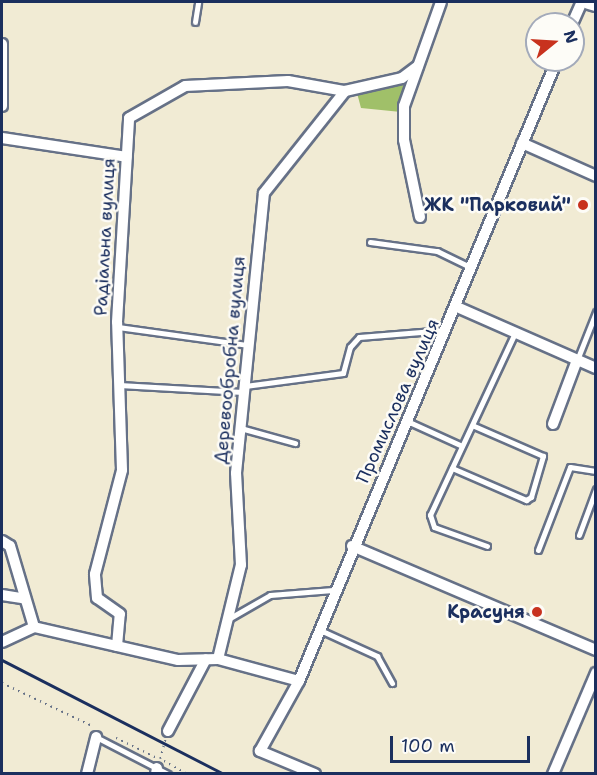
<!DOCTYPE html>
<html>
<head>
<meta charset="utf-8">
<style>
  body { margin:0 }
  #map { position:relative; width:597px; height:775px; overflow:hidden; background:#f1ebd4; font-family:"Shantell Sans",sans-serif }
  div>[style] { position:absolute }
  .green>* { inset:0; background:#a0c069 }
  .path>* { height:1.5px; margin-top:-0.75px; transform-origin:0; background:repeating-linear-gradient(90deg,#667187 0 1.5px,transparent 0 6px) }
  .roads { filter:drop-shadow(2px 0 #667187) drop-shadow(-2px 0 #667187) drop-shadow(0 2px #667187) drop-shadow(0 -2px #667187) }
  .service>* { height:5px; margin:-2.5px; padding:0 2.5px; transform-origin:2.5px; border-radius:2.5px; background:#fff }
  .minor>* { height:10px; margin:-5px; padding:0 5px; transform-origin:5px; border-radius:5px; background:#fff }
  .tertiary>* { height:14px; margin:-7px; padding:0 7px; transform-origin:7px; border-radius:7px; background:#fff }
  .rail>* { height:3px; margin:-1.5px; padding:0 1.5px; transform-origin:1.5px; border-radius:1.5px; background:#1b2f5e }
  .dots>* { width:16px; height:16px; translate:-50% -50%; box-sizing:border-box; border:3px solid #fdfcf7; border-radius:50% }
  span { translate:-50% -50%; white-space:nowrap; text-align:center; line-height:1.15; -webkit-text-stroke:5px #fdfcf7; paint-order:stroke }
  .poi-label { font-size:18px; color:#1b2f5e; font-weight:700 }
  .right { translate:-100% -50%; text-align:right }
  .street-label { font-size:18px; color:#1b2f5e }
  .frame { position:absolute; inset:0; border:3px solid #1b2f5e; pointer-events:none }
  .north { position:absolute; left:525px; top:12px; width:60px; height:60px; box-sizing:border-box; background:#fdfcf7; border:2px solid #a3aaba; border-radius:50%; rotate:72deg; font-size:16px; font-weight:700; line-height:24px; text-align:center; color:#1b2f5e }
  .north::after { content:''; display:block; margin:auto; width:21px; height:27px; background:#c8321e; clip-path:polygon(50% 0,100% 100%,50% 72%,0 100%) }
  .scale { position:absolute; left:390px; top:736px; width:140px; height:27px; box-sizing:border-box; border:3px solid #1b2f5e; border-top:0; padding-left:8px; font-size:18px; line-height:21px; white-space:nowrap; color:#1b2f5e; -webkit-text-stroke:4px #fdfcf7; paint-order:stroke }
</style>
</head>
<body>
<div id="map">
  <div class="green">
    <div style="clip-path:polygon(393px 84px,404px 84px,401px 112px,361px 108px,357px 93px)"></div>
  </div>
  <div class="path">
    <div style="left:2px;top:683px;width:100px;rotate:25.5deg"></div>
    <div style="left:116px;top:738px;width:46px;rotate:26deg"></div>
    <div style="left:160px;top:759px;width:20px;rotate:-75deg"></div>
    <div style="left:164px;top:761px;width:26px;rotate:29deg"></div>
  </div>
  <div class="roads">
    <div class="service">
      <div style="left:195px;top:22px;width:20px;rotate:-81deg"></div>
      <div style="left:370px;top:242px;width:68px;rotate:7.7deg"></div>
      <div style="left:437px;top:251px;width:39px;rotate:26deg"></div>
      <div style="left:118px;top:327px;width:130px;rotate:7.9deg"></div>
      <div style="left:577px;top:360px;width:52px;rotate:-68.4deg"></div>
      <div style="left:119px;top:385px;width:124px;rotate:3.2deg"></div>
      <div style="left:245px;top:386px;width:99px;rotate:-7.6deg"></div>
      <div style="left:343px;top:373px;width:27px;rotate:-75deg"></div>
      <div style="left:350px;top:347px;width:13px;rotate:-48deg"></div>
      <div style="left:359px;top:337px;width:87px;rotate:-4.6deg"></div>
      <div style="left:407px;top:421px;width:60px;rotate:24.4deg"></div>
      <div style="left:244px;top:429px;width:53px;rotate:15.4deg"></div>
      <div style="left:452px;top:468px;width:81px;rotate:23.4deg"></div>
      <div style="left:526px;top:500px;width:6px;rotate:-31deg"></div>
      <div style="left:531px;top:497px;width:43px;rotate:-73.7deg"></div>
      <div style="left:543px;top:456px;width:77px;rotate:-156.4deg"></div>
      <div style="left:579px;top:535px;width:49px;rotate:-69.7deg"></div>
      <div style="left:487px;top:546px;width:56px;rotate:-160.3deg"></div>
      <div style="left:434px;top:527px;width:13px;rotate:-108deg"></div>
      <div style="left:430px;top:515px;width:201px;rotate:-65deg"></div>
      <div style="left:538px;top:550px;width:89px;rotate:-68.9deg"></div>
      <div style="left:570px;top:467px;width:26px;rotate:9deg"></div>
      <div style="left:230px;top:618px;width:46px;rotate:-29.9deg"></div>
      <div style="left:270px;top:595px;width:63px;rotate:-4.5deg"></div>
      <div style="left:320px;top:630px;width:63px;rotate:24.5deg"></div>
      <div style="left:377px;top:656px;width:31px;rotate:61deg"></div>
      <div style="left:96px;top:737px;width:81px;rotate:27.2deg"></div>
    </div>
    <div class="minor">
      <div style="left:572px;top:24px;width:24px;rotate:-66deg"></div>
      <div style="left:2px;top:44px;width:62px;rotate:90deg"></div>
      <div style="left:2px;top:138px;width:126px;rotate:8.6deg"></div>
      <div style="left:522px;top:143px;width:81px;rotate:24deg"></div>
      <div style="left:420px;top:217px;width:79px;rotate:-101.7deg"></div>
      <div style="left:404px;top:140px;width:34px;rotate:-90deg"></div>
      <div style="left:404px;top:106px;width:110px;rotate:-70.4deg"></div>
      <div style="left:457px;top:307px;width:152px;rotate:23.7deg"></div>
      <div style="left:553px;top:424px;width:68px;rotate:-69.4deg"></div>
      <div style="left:2px;top:541px;width:9px;rotate:32deg"></div>
      <div style="left:10px;top:546px;width:84px;rotate:73.5deg"></div>
      <div style="left:352px;top:546px;width:265px;rotate:23.1deg"></div>
      <div style="left:2px;top:595px;width:20px;rotate:9deg"></div>
      <div style="left:2px;top:642px;width:35px;rotate:-25deg"></div>
      <div style="left:34px;top:627px;width:148px;rotate:12.9deg"></div>
      <div style="left:178px;top:660px;width:40px;rotate:-1.4deg"></div>
      <div style="left:218px;top:659px;width:84px;rotate:15.2deg"></div>
      <div style="left:117px;top:646px;width:32px;rotate:-85deg"></div>
      <div style="left:120px;top:614px;width:28px;rotate:-145deg"></div>
      <div style="left:97px;top:598px;width:24px;rotate:-95deg"></div>
      <div style="left:95px;top:574px;width:107px;rotate:-75.4deg"></div>
      <div style="left:122px;top:470px;width:148px;rotate:-91.9deg"></div>
      <div style="left:117px;top:322px;width:204px;rotate:-86.6deg"></div>
      <div style="left:129px;top:118px;width:64px;rotate:-29.7deg"></div>
      <div style="left:185px;top:86px;width:103px;rotate:-2.8deg"></div>
      <div style="left:288px;top:81px;width:58px;rotate:10deg"></div>
      <div style="left:345px;top:91px;width:58px;rotate:-12.8deg"></div>
      <div style="left:402px;top:78px;width:20px;rotate:-37deg"></div>
      <div style="left:218px;top:659px;width:97px;rotate:-76.3deg"></div>
      <div style="left:241px;top:565px;width:92px;rotate:-93.1deg"></div>
      <div style="left:236px;top:473px;width:281px;rotate:-84.3deg"></div>
      <div style="left:264px;top:193px;width:130px;rotate:-51.5deg"></div>
      <div style="left:168px;top:731px;width:81px;rotate:-62.2deg"></div>
      <div style="left:87px;top:774px;width:38px;rotate:-76deg"></div>
      <div style="left:156px;top:774px;width:6px;rotate:-81deg"></div>
      <div style="left:315px;top:774px;width:60px;rotate:-157.3deg"></div>
      <div style="left:260px;top:751px;width:80px;rotate:-60.9deg"></div>
      <div style="left:299px;top:681px;width:672px;rotate:-67.44deg"></div>
      <div style="left:553px;top:774px;width:110px;rotate:-66.9deg"></div>
    </div>
    <div class="tertiary">
      <div style="left:589px;top:2px;width:7px;rotate:16deg"></div>
    </div>
  </div>
  <div class="rail">
    <div style="left:2px;top:660px;width:250px;rotate:27.2deg"></div>
  </div>
  <div class="dots">
    <div style="left:583px;top:205px;background:#c8321e"></div>
    <div style="left:537px;top:612px;background:#c8321e"></div>
  </div>
  <div class="poi-label">
    <span class="right" style="left:571px;top:205px">ЖК "Парковий"</span>
    <span class="right" style="left:525px;top:612px">Красуня</span>
  </div>
  <div class="street-label">
    <span style="left:105px;top:237px;rotate:-87deg">Радіальна вулиця</span>
    <span style="left:230px;top:360px;rotate:-85deg">Деревообробна вулиця</span>
    <span style="left:398px;top:401px;rotate:-66deg">Промислова вулиця</span>
  </div>
  <div class="frame"></div>
  <div class="north">N</div>
  <div class="scale">100 m</div>
</div>
</body>
</html>
